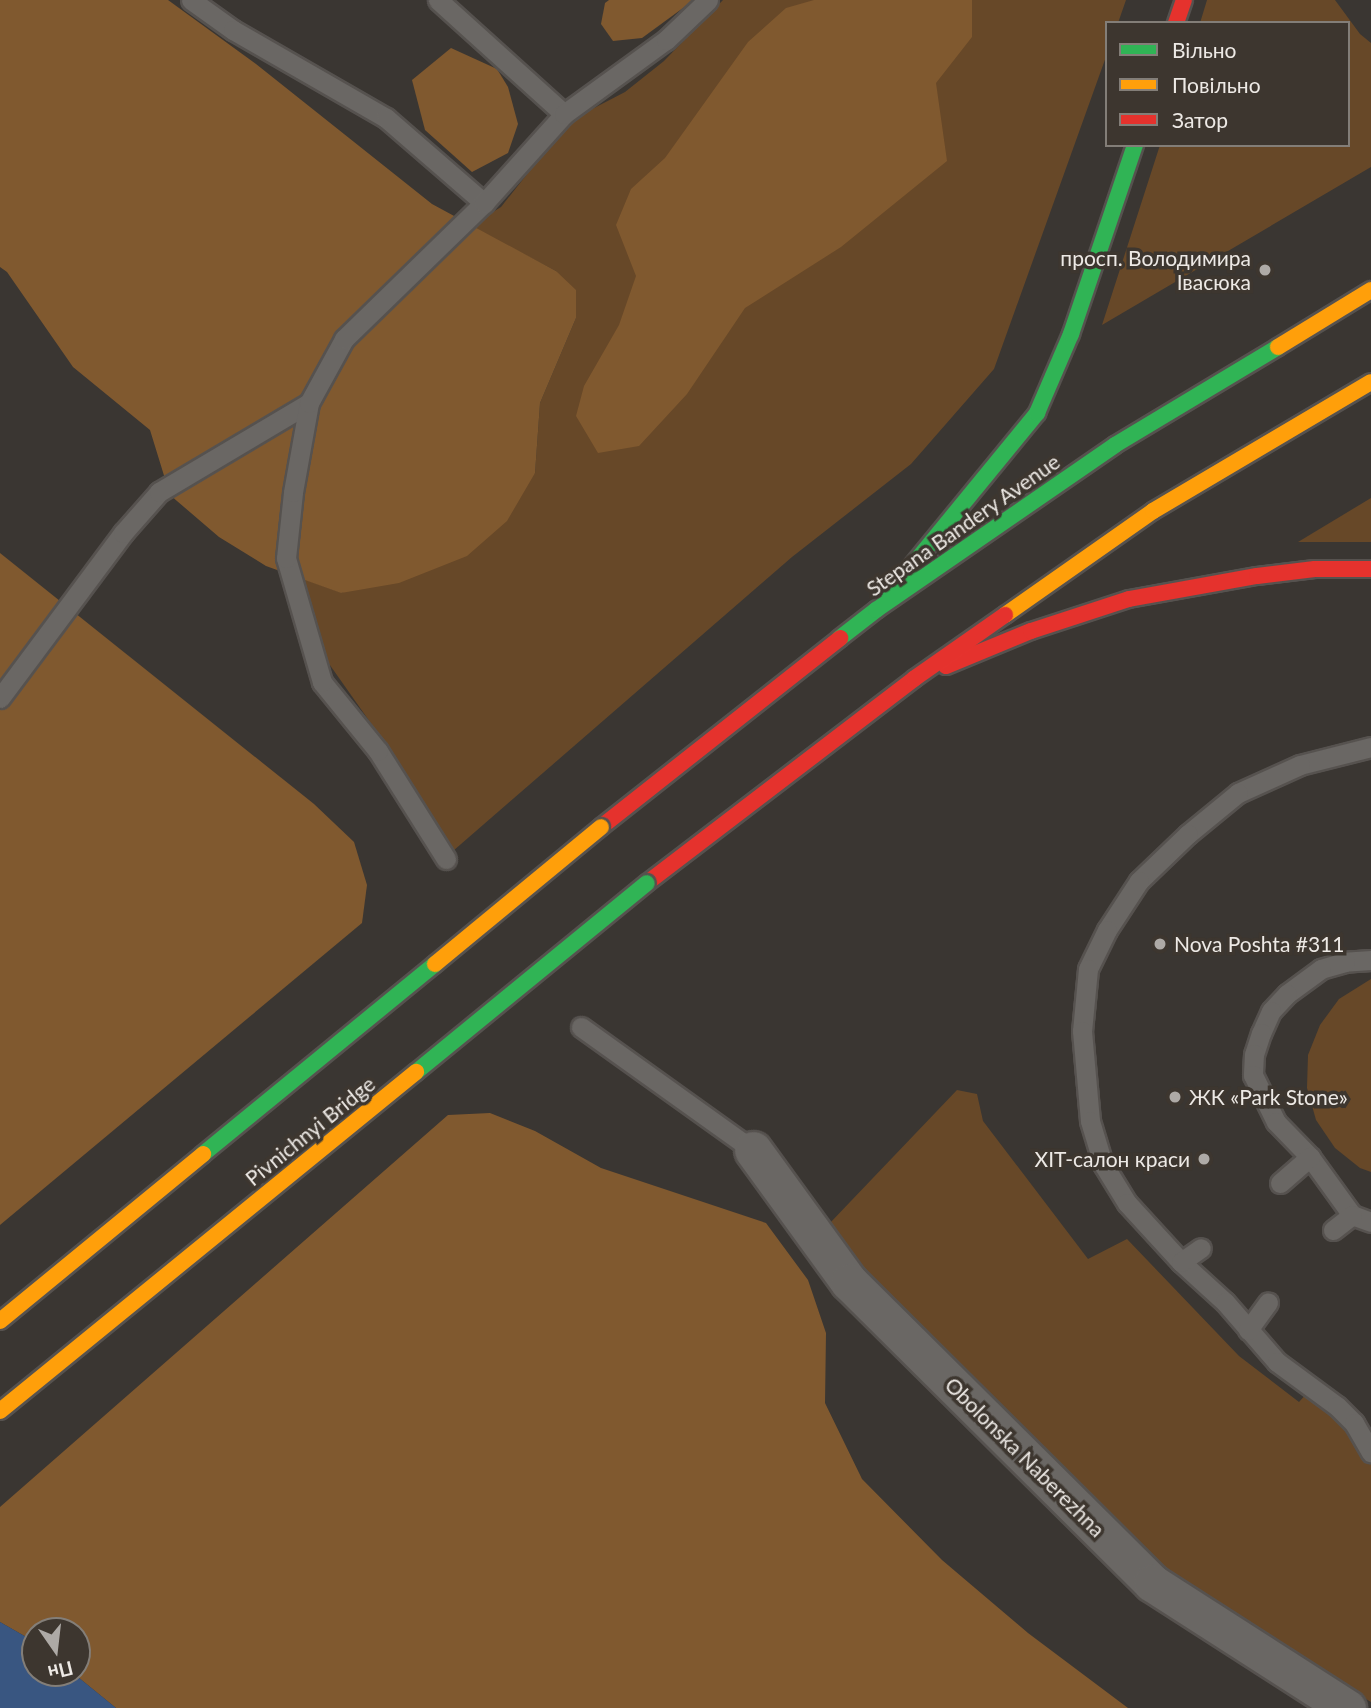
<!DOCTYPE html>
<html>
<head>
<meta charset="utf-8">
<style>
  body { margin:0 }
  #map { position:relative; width:1371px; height:1708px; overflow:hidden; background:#3a3632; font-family:Lato,sans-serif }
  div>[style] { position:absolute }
  .green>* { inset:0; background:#674828 }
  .forest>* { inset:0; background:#80592f }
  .water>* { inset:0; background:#395681 }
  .roads { filter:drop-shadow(2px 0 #56524f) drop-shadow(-2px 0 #56524f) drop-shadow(0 2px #56524f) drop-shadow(0 -2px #56524f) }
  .lane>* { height:19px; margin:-9.5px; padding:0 9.5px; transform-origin:9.5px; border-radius:9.5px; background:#6a6764 }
  .street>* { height:37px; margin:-18.5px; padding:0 18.5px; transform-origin:18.5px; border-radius:18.5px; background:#6a6764 }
  .fast>* { height:16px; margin:-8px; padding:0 8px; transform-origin:8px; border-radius:8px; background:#30b455 }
  .slow>* { height:16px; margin:-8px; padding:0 8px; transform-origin:8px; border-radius:8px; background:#ff9f0a }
  .jam>* { height:16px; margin:-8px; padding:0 8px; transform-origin:8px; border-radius:8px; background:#e5322d }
  .bridges { filter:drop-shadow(2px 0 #56524f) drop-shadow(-2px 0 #56524f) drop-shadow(0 2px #56524f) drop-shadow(0 -2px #56524f) }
  .fast-bridge>* { height:16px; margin:-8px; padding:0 8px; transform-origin:8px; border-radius:8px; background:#30b455 }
  .slow-bridge>* { height:16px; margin:-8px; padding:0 8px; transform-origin:8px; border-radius:8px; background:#ff9f0a }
  .dots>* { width:19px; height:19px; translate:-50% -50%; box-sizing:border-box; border:4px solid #3d362f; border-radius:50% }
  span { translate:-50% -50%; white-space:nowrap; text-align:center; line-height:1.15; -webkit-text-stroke:7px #3d362f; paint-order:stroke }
  .poi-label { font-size:21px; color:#ede9e5 }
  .right { translate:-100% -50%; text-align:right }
  .left { translate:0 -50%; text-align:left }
  .street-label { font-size:21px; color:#ede9e5 }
  .legend { position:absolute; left:1105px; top:21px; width:245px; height:126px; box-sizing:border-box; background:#3d362f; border:2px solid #837e78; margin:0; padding:9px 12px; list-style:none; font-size:21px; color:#ede9e5 }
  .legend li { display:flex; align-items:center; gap:14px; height:35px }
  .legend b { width:35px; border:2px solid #837e78 }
  .north { position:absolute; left:21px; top:1617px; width:70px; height:70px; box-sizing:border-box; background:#3d362f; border:2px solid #837e78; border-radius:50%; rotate:166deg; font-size:19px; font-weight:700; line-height:28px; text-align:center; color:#ede9e5 }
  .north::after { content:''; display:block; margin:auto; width:24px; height:32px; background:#aeaaa6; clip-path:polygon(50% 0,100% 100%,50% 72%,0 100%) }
</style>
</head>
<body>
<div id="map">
  <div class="green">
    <div style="clip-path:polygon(723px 0,1126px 0,1118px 23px,1107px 23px,1107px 54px,994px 369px,911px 464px,792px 557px,453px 851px,389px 749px,320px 651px,298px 577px,342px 593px,535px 473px,540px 403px,576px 318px,556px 271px,470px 226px,501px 207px,569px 121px,625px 92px,664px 61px)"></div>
    <div style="clip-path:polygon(1207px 0,1335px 0,1360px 34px,1371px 43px,1371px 167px,1102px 325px,1160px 145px,1348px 145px,1348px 23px,1200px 23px)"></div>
    <div style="clip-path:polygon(1371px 498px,1371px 542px,1298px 542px)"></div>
    <div style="clip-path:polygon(1371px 979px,1371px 1172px,1360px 1168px,1335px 1148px,1316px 1120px,1307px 1088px,1308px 1055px,1320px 1025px,1339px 999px)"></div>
    <div style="clip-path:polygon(957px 1090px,977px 1094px,983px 1121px,1088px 1259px,1127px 1239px,1239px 1356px,1299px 1402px,1308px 1392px,1352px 1430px,1371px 1465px,1371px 1702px,1158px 1575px,847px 1271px,829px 1224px)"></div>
  </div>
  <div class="forest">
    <div style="clip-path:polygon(0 0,168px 0,256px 64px,432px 204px,556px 271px,576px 290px,576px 318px,540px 403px,535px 473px,507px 521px,467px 556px,399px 583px,341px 593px,266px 566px,219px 537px,170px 495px,150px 430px,73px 367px,7px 272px,0 267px)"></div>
    <div style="clip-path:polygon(609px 0,694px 0,642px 38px,613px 41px,601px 24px,605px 3px)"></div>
    <div style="clip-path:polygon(814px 0,972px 0,972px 37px,936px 83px,947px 161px,841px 247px,745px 308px,687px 394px,639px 446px,598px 453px,576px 416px,584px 386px,619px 325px,636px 276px,616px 225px,631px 189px,665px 158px,748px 42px,786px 8px)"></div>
    <div style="clip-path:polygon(451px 48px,497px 69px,508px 87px,518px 124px,508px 153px,472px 172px,425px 130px,412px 80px)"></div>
    <div style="clip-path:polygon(0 553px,314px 804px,354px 842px,367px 885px,362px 923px,0 1225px)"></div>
    <div style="clip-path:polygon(490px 1113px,535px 1131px,601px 1168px,766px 1223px,808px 1280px,826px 1333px,825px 1403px,862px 1479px,942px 1560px,1028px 1633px,1128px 1708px,116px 1708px,73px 1673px,77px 1673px,77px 1631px,35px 1631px,35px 1642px,0 1622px,0 1507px,448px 1115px)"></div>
  </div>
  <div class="water">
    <div style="clip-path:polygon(0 1622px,35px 1642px,35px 1673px,73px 1673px,116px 1708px,0 1708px)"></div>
  </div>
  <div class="roads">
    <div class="lane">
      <div style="left:191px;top:0;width:52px;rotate:35.5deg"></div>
      <div style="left:233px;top:30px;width:177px;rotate:29.9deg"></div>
      <div style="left:386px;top:118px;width:130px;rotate:40.9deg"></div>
      <div style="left:438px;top:0;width:170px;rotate:42.1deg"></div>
      <div style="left:0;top:698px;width:206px;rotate:-53.3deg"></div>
      <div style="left:123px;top:533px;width:55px;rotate:-48.7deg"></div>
      <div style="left:159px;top:492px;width:174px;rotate:-30.7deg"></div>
      <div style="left:1371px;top:747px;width:73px;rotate:165.8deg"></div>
      <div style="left:1300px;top:765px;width:68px;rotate:155.7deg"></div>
      <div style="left:1238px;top:793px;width:65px;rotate:140.6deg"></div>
      <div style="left:1188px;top:834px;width:68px;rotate:136.2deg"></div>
      <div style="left:1139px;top:881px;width:59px;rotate:123.1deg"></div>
      <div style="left:1107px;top:930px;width:43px;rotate:116deg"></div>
      <div style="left:1088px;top:969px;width:62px;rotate:95.5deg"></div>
      <div style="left:1082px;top:1031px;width:90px;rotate:84.9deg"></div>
      <div style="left:1090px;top:1121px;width:45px;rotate:73.2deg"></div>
      <div style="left:1103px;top:1164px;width:46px;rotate:58.4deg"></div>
      <div style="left:1127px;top:1203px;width:80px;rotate:47.5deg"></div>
      <div style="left:1181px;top:1262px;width:59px;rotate:42.3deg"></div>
      <div style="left:1225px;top:1302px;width:79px;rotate:49.1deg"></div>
      <div style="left:1277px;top:1362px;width:74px;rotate:36.3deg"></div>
      <div style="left:1337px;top:1406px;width:24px;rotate:45deg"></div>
      <div style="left:1354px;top:1423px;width:34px;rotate:60deg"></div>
      <div style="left:446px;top:859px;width:128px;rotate:-122.2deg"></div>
      <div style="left:378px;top:751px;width:89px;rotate:-129.1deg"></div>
      <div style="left:322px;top:682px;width:129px;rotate:-106.2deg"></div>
      <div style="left:286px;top:558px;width:66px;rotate:-83.9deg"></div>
      <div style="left:293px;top:492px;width:90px;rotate:-79.8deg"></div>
      <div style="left:309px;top:403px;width:73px;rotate:-61.3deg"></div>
      <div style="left:344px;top:339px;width:195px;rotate:-44.2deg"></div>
      <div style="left:484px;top:203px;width:120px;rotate:-48deg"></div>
      <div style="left:564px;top:114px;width:126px;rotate:-36deg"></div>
      <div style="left:666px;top:40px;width:58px;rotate:-43.6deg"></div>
      <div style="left:1371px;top:960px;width:26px;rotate:176deg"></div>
      <div style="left:1345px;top:962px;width:25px;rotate:164deg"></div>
      <div style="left:1321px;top:969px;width:42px;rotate:143.7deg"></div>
      <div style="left:1287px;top:994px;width:23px;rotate:133deg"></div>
      <div style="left:1271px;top:1011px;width:24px;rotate:114deg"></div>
      <div style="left:1261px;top:1033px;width:22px;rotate:108deg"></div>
      <div style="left:1254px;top:1054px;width:21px;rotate:93deg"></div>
      <div style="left:1253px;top:1075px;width:52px;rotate:63.9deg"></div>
      <div style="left:1276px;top:1122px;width:49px;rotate:45.8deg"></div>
      <div style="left:1310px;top:1157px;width:72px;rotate:54.1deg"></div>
      <div style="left:1352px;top:1215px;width:20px;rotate:20deg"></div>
      <div style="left:581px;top:1027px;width:211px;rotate:35.6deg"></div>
      <div style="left:1280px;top:1183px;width:40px;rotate:-41deg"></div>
      <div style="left:1333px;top:1230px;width:24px;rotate:-38deg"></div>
      <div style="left:1181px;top:1262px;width:24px;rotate:-35deg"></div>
      <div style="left:1248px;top:1330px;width:34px;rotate:-54deg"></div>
    </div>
    <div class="street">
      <div style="left:753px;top:1150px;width:163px;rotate:54deg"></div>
      <div style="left:849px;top:1282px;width:427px;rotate:44.8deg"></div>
      <div style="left:1152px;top:1583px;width:232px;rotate:32.7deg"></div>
    </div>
    <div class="fast">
      <div style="left:889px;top:594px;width:234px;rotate:-50.7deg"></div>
      <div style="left:1037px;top:413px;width:86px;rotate:-66.7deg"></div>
      <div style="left:1071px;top:334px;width:200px;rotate:-71.3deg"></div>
      <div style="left:840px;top:638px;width:46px;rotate:-37.9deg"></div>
      <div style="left:876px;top:610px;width:290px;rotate:-34.6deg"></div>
      <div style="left:1115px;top:445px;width:190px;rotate:-31deg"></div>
    </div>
    <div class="slow">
      <div style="left:1278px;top:347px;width:109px;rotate:-31.5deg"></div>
      <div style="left:1005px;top:615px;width:181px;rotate:-35.1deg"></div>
      <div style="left:1153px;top:511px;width:253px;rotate:-30.6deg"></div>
    </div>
    <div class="jam">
      <div style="left:1176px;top:23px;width:24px;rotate:-71deg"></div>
      <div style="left:946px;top:666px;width:92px;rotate:-22.4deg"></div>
      <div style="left:1031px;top:631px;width:103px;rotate:-18.1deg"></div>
      <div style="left:1129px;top:599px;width:130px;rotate:-10.2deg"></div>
      <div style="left:1257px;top:576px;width:58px;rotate:-6.9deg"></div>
      <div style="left:1315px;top:569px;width:56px"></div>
      <div style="left:601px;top:827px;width:305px;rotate:-38.3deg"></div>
      <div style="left:647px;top:883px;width:337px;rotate:-37.4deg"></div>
      <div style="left:915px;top:678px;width:110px;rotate:-35deg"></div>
    </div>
  </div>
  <div class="bridges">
    <div class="fast-bridge">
      <div style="left:416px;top:1072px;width:298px;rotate:-39.3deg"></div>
      <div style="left:203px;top:1154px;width:300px;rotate:-39.3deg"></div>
    </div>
    <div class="slow-bridge">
      <div style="left:435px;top:964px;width:215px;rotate:-39.5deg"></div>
      <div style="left:0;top:1321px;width:263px;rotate:-39.4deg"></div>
      <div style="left:0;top:1411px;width:537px;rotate:-39.18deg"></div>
    </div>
  </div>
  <div class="dots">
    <div style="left:1265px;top:270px;background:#aeaaa6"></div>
    <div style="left:1160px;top:944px;background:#aeaaa6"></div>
    <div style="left:1175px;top:1097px;background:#aeaaa6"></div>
    <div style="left:1204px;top:1159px;background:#aeaaa6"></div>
  </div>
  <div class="poi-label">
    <span class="right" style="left:1251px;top:270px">просп. Володимира<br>Івасюка</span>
    <span class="left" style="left:1174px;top:944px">Nova Poshta #311</span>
    <span class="left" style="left:1189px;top:1097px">ЖК «Park Stone»</span>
    <span class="right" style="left:1190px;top:1159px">ХІТ-салон краси</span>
  </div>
  <div class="street-label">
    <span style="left:963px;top:525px;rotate:-35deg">Stepana Bandery Avenue</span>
    <span style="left:310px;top:1131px;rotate:-39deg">Pivnichnyi Bridge</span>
    <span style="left:1025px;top:1457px;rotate:45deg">Obolonska Naberezhna</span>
  </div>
  <ul class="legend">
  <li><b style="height:9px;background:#30b455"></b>Вільно</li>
  <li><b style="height:9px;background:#ff9f0a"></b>Повільно</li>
  <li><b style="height:9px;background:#e5322d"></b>Затор</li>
  </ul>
  <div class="north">Пн</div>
</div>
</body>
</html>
